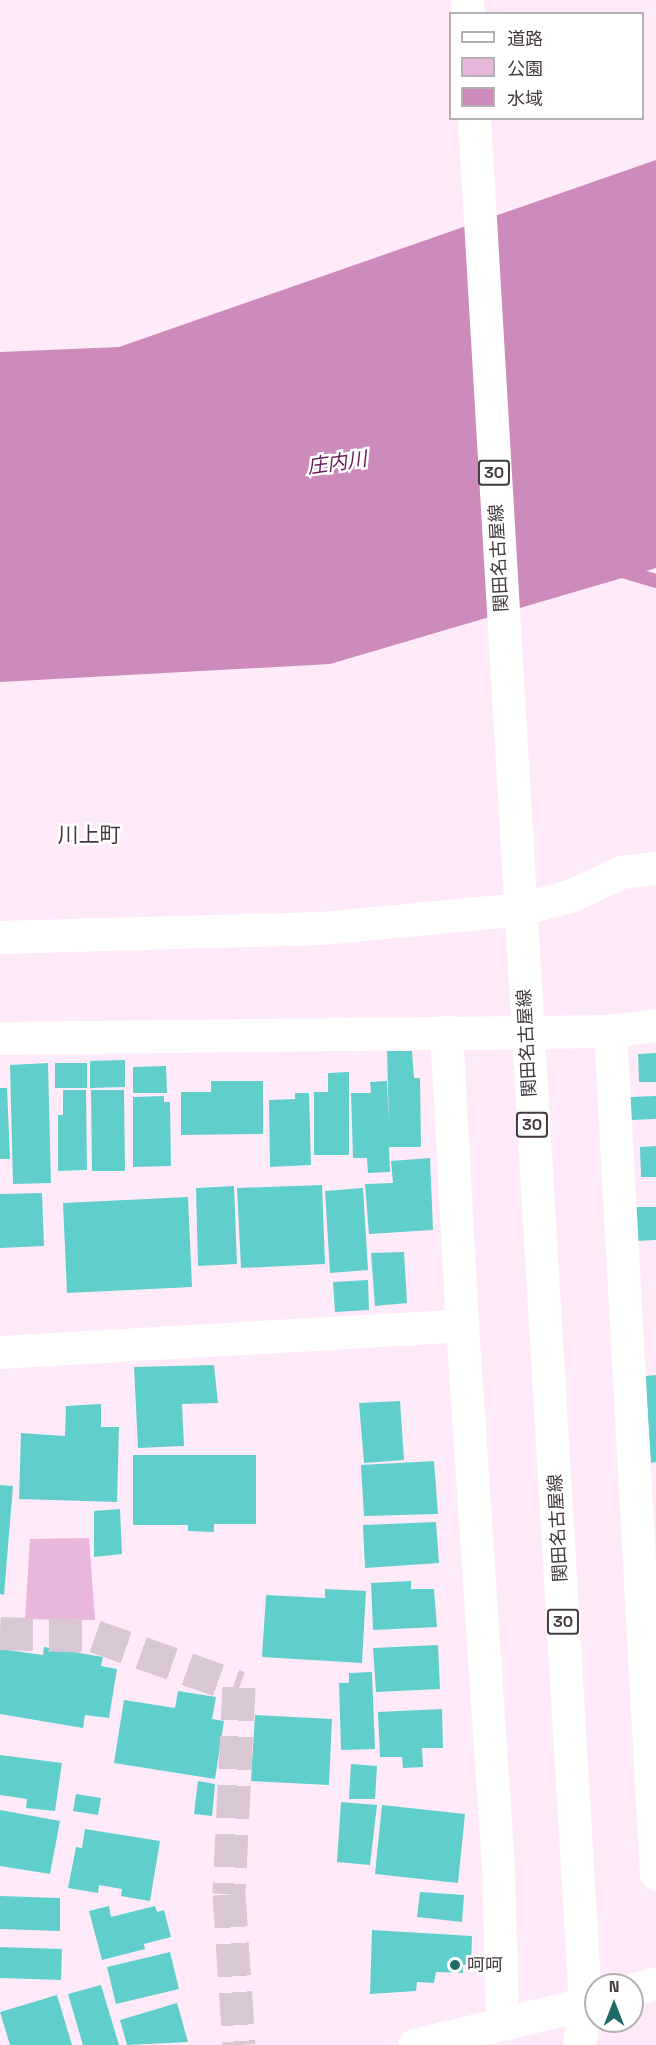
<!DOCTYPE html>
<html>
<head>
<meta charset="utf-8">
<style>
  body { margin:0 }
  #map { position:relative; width:656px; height:2045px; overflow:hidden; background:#ffeaf9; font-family:"Space Grotesk","Noto Sans JP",sans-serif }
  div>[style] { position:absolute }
  .green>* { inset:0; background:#e9b7db }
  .water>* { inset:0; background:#cc8bbb }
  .stream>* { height:14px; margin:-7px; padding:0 7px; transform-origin:7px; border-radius:7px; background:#cc8bbb }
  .building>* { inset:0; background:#60cfcb }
  .minor-tunnel>* { height:33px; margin-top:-16.5px; transform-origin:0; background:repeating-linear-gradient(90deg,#d9c7d4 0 33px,transparent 0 49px) }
  .minor>* { height:33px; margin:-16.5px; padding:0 16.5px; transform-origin:16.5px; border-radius:16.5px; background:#fff }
  .secondary>* { height:33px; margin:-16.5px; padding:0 16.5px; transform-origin:16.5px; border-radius:16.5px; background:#fff }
  .primary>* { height:33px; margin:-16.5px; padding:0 16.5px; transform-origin:16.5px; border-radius:16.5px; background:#fff }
  .dots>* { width:16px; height:16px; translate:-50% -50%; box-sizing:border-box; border:3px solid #fff; border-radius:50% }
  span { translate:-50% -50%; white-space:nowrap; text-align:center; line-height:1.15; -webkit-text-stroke:5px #fff; paint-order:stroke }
  .shield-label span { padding:2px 4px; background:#fff; border:2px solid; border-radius:4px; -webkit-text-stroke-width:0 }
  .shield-label { font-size:16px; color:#433940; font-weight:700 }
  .street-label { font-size:18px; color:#433940 }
  .poi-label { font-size:18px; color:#433940 }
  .left { translate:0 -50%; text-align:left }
  .water-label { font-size:20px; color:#691c5a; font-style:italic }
  .quarter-label { font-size:21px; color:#433940 }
  .legend { position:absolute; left:449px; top:12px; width:195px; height:108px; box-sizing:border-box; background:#fff; border:2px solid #b4b0b3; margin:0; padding:8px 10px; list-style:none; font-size:18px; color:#433940 }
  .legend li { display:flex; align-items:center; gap:12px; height:30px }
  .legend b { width:30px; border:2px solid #b4b0b3 }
  .north { position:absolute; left:584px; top:1973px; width:60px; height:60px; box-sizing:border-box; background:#fff; border:2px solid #b4b0b3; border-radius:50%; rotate:0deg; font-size:16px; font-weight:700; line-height:24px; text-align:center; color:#433940 }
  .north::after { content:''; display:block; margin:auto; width:21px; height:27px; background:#1e6a68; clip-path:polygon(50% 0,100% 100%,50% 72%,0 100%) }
</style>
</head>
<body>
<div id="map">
  <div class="green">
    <div style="clip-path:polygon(89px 1538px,95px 1620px,25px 1619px,30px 1539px)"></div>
  </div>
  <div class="water">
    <div style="clip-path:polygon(656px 160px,656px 568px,330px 664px,0 682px,0 352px,119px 347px)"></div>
  </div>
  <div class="stream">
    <div style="left:616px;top:569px;width:42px;rotate:16.7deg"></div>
  </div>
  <div class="building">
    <div style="clip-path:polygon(387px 1051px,412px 1051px,414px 1078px,420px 1078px,421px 1147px,389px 1147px,390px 1172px,368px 1173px,367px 1158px,353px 1158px,351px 1093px,371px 1093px,370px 1082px,387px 1081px,389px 1125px)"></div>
    <div style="clip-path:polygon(656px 1053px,656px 1082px,639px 1082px,638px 1054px)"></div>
    <div style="clip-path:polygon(125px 1060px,125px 1087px,90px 1088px,90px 1061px)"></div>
    <div style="clip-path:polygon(48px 1063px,51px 1183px,13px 1184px,10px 1065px)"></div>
    <div style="clip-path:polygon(55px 1063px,87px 1063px,87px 1088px,55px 1088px)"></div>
    <div style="clip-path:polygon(166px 1066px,167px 1093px,133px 1093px,133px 1067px)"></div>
    <div style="clip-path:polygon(349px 1072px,349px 1155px,314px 1155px,314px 1092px,328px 1092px,328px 1073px)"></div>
    <div style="clip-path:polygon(211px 1081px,263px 1081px,263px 1134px,181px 1135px,181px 1092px,211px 1092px)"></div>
    <div style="clip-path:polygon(0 1088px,7px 1088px,10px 1159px,0 1159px)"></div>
    <div style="clip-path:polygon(63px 1090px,86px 1090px,87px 1170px,58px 1171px,58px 1115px,63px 1115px)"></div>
    <div style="clip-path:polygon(91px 1090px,124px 1090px,125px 1171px,92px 1171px)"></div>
    <div style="clip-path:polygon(295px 1093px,309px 1093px,311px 1165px,270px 1167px,269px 1100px,295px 1099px)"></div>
    <div style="clip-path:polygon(164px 1096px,164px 1102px,170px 1102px,171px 1166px,133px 1167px,133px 1097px)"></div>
    <div style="clip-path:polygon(656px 1096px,656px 1119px,631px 1120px,630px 1097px)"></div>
    <div style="clip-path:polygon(656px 1146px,656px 1177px,641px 1177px,640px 1147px)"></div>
    <div style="clip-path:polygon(430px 1158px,433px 1230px,369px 1234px,365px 1184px,393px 1183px,391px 1161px)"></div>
    <div style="clip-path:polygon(322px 1185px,325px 1264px,241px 1268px,237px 1188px)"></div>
    <div style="clip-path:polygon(234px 1186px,237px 1264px,198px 1266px,196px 1188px)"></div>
    <div style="clip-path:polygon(363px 1188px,368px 1270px,330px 1273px,325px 1191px)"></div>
    <div style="clip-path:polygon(42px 1193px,44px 1246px,0 1248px,0 1194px)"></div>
    <div style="clip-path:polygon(188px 1197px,192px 1287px,67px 1293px,63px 1203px)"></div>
    <div style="clip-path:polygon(636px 1207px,656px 1207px,656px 1240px,637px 1241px)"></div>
    <div style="clip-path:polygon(404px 1252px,407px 1303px,375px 1306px,371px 1253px)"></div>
    <div style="clip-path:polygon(368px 1280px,369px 1310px,335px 1312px,333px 1282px)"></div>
    <div style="clip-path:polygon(214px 1365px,218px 1403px,182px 1404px,184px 1446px,138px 1448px,134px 1367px)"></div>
    <div style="clip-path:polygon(656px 1375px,656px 1462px,651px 1463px,645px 1376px)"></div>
    <div style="clip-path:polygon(400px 1401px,404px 1460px,364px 1463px,359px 1403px)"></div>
    <div style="clip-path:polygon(101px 1404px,101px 1427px,119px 1427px,117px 1502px,19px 1499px,21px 1433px,65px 1436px,66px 1406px)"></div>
    <div style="clip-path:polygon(133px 1455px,256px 1455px,256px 1524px,214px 1524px,214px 1532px,188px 1531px,188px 1525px,133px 1525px)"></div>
    <div style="clip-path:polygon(434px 1461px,438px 1514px,364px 1516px,361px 1465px)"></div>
    <div style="clip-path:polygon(0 1485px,13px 1486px,4px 1595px,0 1594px)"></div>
    <div style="clip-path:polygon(120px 1509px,122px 1554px,94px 1557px,94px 1511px)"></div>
    <div style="clip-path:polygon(436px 1522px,439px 1563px,365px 1568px,363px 1525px)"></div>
    <div style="clip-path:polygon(411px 1581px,411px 1589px,434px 1589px,437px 1627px,373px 1630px,371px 1583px)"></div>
    <div style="clip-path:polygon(325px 1589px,366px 1591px,362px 1663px,262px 1657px,266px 1595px,325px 1598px)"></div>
    <div style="clip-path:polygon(438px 1645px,440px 1689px,376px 1692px,373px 1648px)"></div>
    <div style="clip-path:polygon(44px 1647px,103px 1657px,101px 1666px,117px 1669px,109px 1718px,85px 1715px,83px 1728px,0 1714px,0 1649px,43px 1655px)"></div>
    <div style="clip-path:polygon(372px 1672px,375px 1749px,341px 1750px,339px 1683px,349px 1683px,349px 1673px)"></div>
    <div style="clip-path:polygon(178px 1691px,216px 1697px,212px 1719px,224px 1721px,215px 1779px,114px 1763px,124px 1700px,175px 1708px)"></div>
    <div style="clip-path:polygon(442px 1709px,443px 1748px,422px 1748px,423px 1767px,403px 1768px,402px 1757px,380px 1757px,378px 1712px)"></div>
    <div style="clip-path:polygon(255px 1715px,332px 1719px,329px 1785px,251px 1781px)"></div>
    <div style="clip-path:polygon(0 1755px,62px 1763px,55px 1811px,26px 1808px,27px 1799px,0 1795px)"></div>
    <div style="clip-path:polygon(351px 1764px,377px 1766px,375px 1799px,349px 1799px)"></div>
    <div style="clip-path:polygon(198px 1781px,215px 1784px,212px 1816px,194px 1814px)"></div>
    <div style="clip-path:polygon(76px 1794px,101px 1798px,98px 1815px,73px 1811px)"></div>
    <div style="clip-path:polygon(341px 1802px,377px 1805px,370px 1865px,337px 1862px)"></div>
    <div style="clip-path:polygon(382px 1805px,465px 1814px,458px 1883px,375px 1874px)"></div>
    <div style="clip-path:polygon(0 1810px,60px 1821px,50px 1874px,0 1866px)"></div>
    <div style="clip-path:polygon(85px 1829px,160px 1841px,150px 1901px,121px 1896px,122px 1889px,99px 1885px,98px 1893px,68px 1888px,76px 1847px,82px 1848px)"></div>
    <div style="clip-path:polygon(420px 1892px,464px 1895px,462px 1922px,417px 1917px)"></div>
    <div style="clip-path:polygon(0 1896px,60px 1898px,60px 1931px,0 1929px)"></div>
    <div style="clip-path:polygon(109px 1906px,111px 1917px,155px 1906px,157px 1912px,164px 1910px,171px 1937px,144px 1944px,145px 1949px,102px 1960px,89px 1911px)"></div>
    <div style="clip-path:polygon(372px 1930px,472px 1936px,471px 1965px,463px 1965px,463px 1973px,436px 1972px,434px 1983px,417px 1982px,416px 1991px,370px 1994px)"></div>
    <div style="clip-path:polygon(0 1947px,62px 1949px,61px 1980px,0 1978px)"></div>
    <div style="clip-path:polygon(170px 1952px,179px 1989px,116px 2004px,107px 1967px)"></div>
    <div style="clip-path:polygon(101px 1985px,119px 2045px,83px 2045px,68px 1994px)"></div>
    <div style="clip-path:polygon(57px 1995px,72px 2045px,10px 2045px,0 2012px)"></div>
    <div style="clip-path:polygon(177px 2003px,188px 2042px,127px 2045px,120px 2020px)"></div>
  </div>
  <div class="minor-tunnel">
    <div style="left:0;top:1633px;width:95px;rotate:1.8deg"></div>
    <div style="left:95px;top:1636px;width:153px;rotate:19.5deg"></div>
    <div style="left:239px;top:1687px;width:207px;rotate:92.8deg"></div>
    <div style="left:229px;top:1894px;width:151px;rotate:86.2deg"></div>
  </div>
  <div class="minor">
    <div style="left:0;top:937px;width:321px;rotate:-1.6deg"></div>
    <div style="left:321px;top:928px;width:201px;rotate:-5.4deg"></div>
    <div style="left:521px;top:909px;width:51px;rotate:-14.9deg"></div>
    <div style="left:570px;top:896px;width:56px;rotate:-25.2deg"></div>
    <div style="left:621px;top:872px;width:35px;rotate:-7deg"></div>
    <div style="left:610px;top:1031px;width:844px;rotate:86.88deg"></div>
    <div style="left:0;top:1038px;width:610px;rotate:-0.66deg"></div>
    <div style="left:610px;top:1031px;width:46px;rotate:-7.4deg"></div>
    <div style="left:462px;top:1325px;width:543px;rotate:86.2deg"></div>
    <div style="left:498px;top:1867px;width:154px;rotate:88.5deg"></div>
    <div style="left:0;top:1352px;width:463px;rotate:-3.3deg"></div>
    <div style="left:462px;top:1325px;width:294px;rotate:-93.1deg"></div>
  </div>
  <div class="secondary">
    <div style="left:632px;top:1990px;width:25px;rotate:-16deg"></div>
  </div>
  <div class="primary">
    <div style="left:467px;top:0;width:14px;rotate:86deg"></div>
    <div style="left:474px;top:118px;width:1889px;rotate:86.63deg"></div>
    <div style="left:585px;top:2004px;width:41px;rotate:98.3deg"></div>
    <div style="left:414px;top:2045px;width:176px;rotate:-13.5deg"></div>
  </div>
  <div class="dots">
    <div style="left:455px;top:1965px;background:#1e6a68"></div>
  </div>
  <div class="shield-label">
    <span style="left:494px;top:473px">30</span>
    <span style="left:532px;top:1125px">30</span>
    <span style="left:563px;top:1622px">30</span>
  </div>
  <div class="street-label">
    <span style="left:499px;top:558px;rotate:-93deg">関田名古屋線</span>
    <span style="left:527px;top:1043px;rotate:-93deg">関田名古屋線</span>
    <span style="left:558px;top:1528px;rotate:-93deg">関田名古屋線</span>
  </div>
  <div class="poi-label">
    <span class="left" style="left:467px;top:1965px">呵呵</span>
  </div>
  <div class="water-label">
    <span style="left:337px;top:463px;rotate:-8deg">庄内川</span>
  </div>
  <div class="quarter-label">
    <span style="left:89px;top:835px">川上町</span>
  </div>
  <ul class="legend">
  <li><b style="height:8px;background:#fff"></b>道路</li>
  <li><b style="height:16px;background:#e9b7db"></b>公園</li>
  <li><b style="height:16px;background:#cc8bbb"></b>水域</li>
  </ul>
  <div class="north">N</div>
</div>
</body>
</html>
